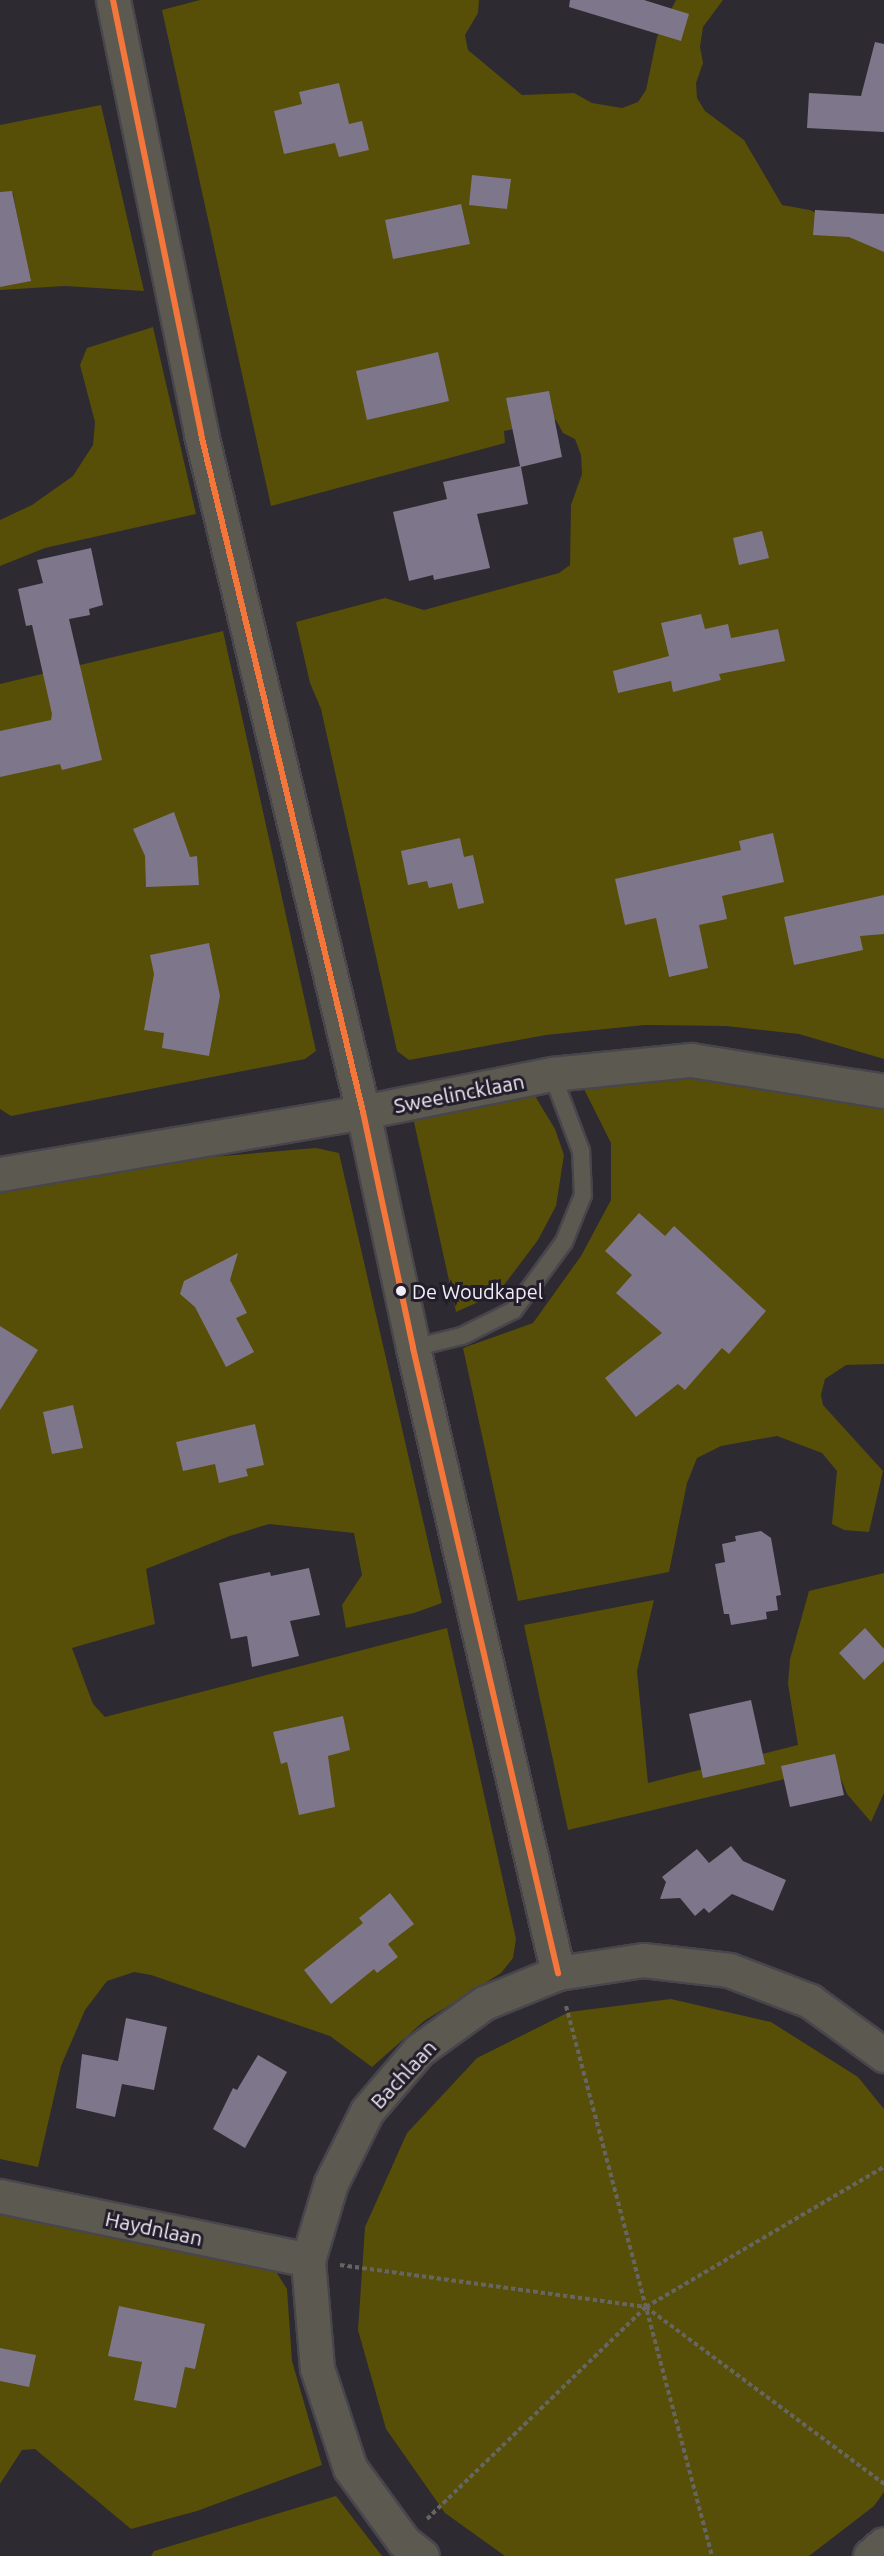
<!DOCTYPE html>
<html>
<head>
<meta charset="utf-8">
<style>
  body { margin:0 }
  #map { position:relative; width:884px; height:2556px; overflow:hidden; background:#2d2a31; font-family:Ubuntu,sans-serif }
  div>[style] { position:absolute }
  .green>* { inset:0; background:#574e07 }
  .building>* { inset:0; background:#7e768a }
  .path>* { height:4px; margin-top:-2px; transform-origin:0; background:repeating-linear-gradient(90deg,#676560 0 4.5px,transparent 0 7.5px) }
  .roads { filter:drop-shadow(2px 0 #48464c) drop-shadow(-2px 0 #48464c) drop-shadow(0 2px #48464c) drop-shadow(0 -2px #48464c) }
  .lane>* { height:16px; margin:-8px; padding:0 8px; transform-origin:8px; border-radius:8px; background:#5c5a50 }
  .street>* { height:33px; margin:-16.5px; padding:0 16.5px; transform-origin:16.5px; border-radius:16.5px; background:#5c5a50 }
  .bus-1>* { height:6px; margin:-3px; padding:0 3px; transform-origin:3px; border-radius:3px; background:#f5763a }
  .dots>* { width:16px; height:16px; translate:-50% -50%; box-sizing:border-box; border:3px solid #221d2a; border-radius:50% }
  span { translate:-50% -50%; white-space:nowrap; text-align:center; line-height:1.15; -webkit-text-stroke:6px #221d2a; paint-order:stroke }
  .bus-label { font-size:20px; color:#f0edf6 }
  .left { translate:0 -50%; text-align:left }
  .street-label { font-size:21px; color:#f0edf6 }
</style>
</head>
<body>
<div id="map">
  <div class="green">
    <div style="clip-path:polygon(200px 0,479px 0,478px 13px,465px 35px,468px 50px,522px 95px,574px 93px,592px 103px,622px 108px,638px 102px,646px 90px,657px 37px,676px 0,723px 0,703px 27px,700px 47px,703px 63px,696px 83px,697px 98px,705px 111px,744px 140px,782px 205px,810px 210px,884px 244px,884px 1059px,799px 1034px,726px 1026px,645px 1025px,546px 1035px,409px 1060px,397px 1051px,321px 709px,310px 683px,296px 622px,385px 598px,424px 610px,559px 573px,570px 565px,571px 505px,582px 474px,581px 455px,575px 439px,563px 433px,556px 420px,504px 431px,505px 443px,271px 506px,162px 10px)"></div>
    <div style="clip-path:polygon(101px 105px,144px 291px,65px 286px,0 290px,0 229px,19px 226px,13px 193px,0 193px,0 125px)"></div>
    <div style="clip-path:polygon(153px 327px,196px 514px,45px 548px,0 566px,0 520px,32px 505px,73px 476px,93px 445px,95px 422px,80px 365px,87px 348px)"></div>
    <div style="clip-path:polygon(223px 631px,316px 1051px,305px 1059px,11px 1116px,0 1109px,0 684px)"></div>
    <div style="clip-path:polygon(678px 1072px,884px 1109px,884px 1364px,846px 1365px,825px 1379px,821px 1395px,823px 1405px,883px 1471px,869px 1532px,844px 1530px,832px 1524px,837px 1471px,822px 1453px,777px 1436px,721px 1446px,697px 1458px,687px 1483px,669px 1572px,518px 1601px,463px 1348px,533px 1323px,581px 1256px,611px 1200px,611px 1143px,581px 1083px)"></div>
    <div style="clip-path:polygon(532px 1091px,555px 1129px,564px 1155px,556px 1206px,538px 1240px,498px 1293px,456px 1312px,412px 1113px)"></div>
    <div style="clip-path:polygon(316px 1148px,339px 1153px,442px 1603px,414px 1613px,346px 1628px,342px 1605px,362px 1575px,354px 1533px,269px 1524px,230px 1536px,146px 1569px,155px 1624px,72px 1648px,93px 1704px,105px 1717px,447px 1628px,516px 1939px,513px 1958px,501px 1973px,424px 2021px,372px 2067px,330px 2036px,151px 1975px,134px 1972px,107px 1981px,85px 2010px,61px 2066px,38px 2167px,0 2159px,0 1192px,200px 1158px)"></div>
    <div style="clip-path:polygon(884px 1573px,884px 1793px,871px 1822px,847px 1794px,836px 1767px,568px 1830px,524px 1625px,654px 1600px,637px 1671px,648px 1783px,798px 1745px,788px 1684px,790px 1659px,809px 1591px)"></div>
    <div style="clip-path:polygon(671px 1999px,771px 2022px,858px 2077px,884px 2109px,884px 2492px,874px 2506px,809px 2556px,505px 2556px,445px 2513px,386px 2429px,358px 2330px,365px 2227px,407px 2133px,477px 2058px,569px 2012px)"></div>
    <div style="clip-path:polygon(0 2215px,275px 2270px,287px 2289px,292px 2361px,322px 2465px,197px 2511px,131px 2529px,35px 2449px,22px 2450px,0 2484px)"></div>
    <div style="clip-path:polygon(336px 2496px,382px 2556px,151px 2556px,154px 2551px)"></div>
  </div>
  <div class="building">
    <div style="clip-path:polygon(570px 0,644px 0,689px 14px,681px 41px,569px 7px)"></div>
    <div style="clip-path:polygon(875px 42px,884px 44px,884px 132px,807px 128px,809px 93px,861px 96px)"></div>
    <div style="clip-path:polygon(339px 83px,349px 124px,362px 121px,369px 150px,339px 157px,335px 143px,284px 154px,274px 111px,302px 104px,299px 92px)"></div>
    <div style="clip-path:polygon(472px 175px,511px 179px,507px 209px,469px 205px)"></div>
    <div style="clip-path:polygon(12px 191px,31px 281px,0 287px,0 192px)"></div>
    <div style="clip-path:polygon(461px 204px,470px 244px,393px 259px,385px 220px)"></div>
    <div style="clip-path:polygon(815px 210px,884px 214px,884px 252px,849px 237px,813px 235px)"></div>
    <div style="clip-path:polygon(438px 352px,449px 401px,367px 420px,356px 371px)"></div>
    <div style="clip-path:polygon(549px 391px,562px 457px,521px 467px,528px 504px,477px 514px,490px 568px,434px 580px,433px 575px,409px 581px,393px 512px,447px 499px,443px 482px,520px 466px,506px 398px)"></div>
    <div style="clip-path:polygon(762px 531px,769px 558px,739px 565px,733px 538px)"></div>
    <div style="clip-path:polygon(91px 548px,103px 605px,89px 609px,90px 615px,69px 619px,102px 760px,62px 770px,60px 764px,0 777px,0 731px,51px 720px,52px 714px,32px 625px,26px 626px,18px 589px,43px 583px,37px 560px)"></div>
    <div style="clip-path:polygon(701px 614px,705px 629px,728px 624px,731px 638px,778px 629px,785px 661px,719px 674px,721px 680px,673px 692px,671px 681px,618px 693px,613px 671px,669px 656px,661px 623px)"></div>
    <div style="clip-path:polygon(174px 812px,190px 857px,197px 856px,199px 885px,146px 887px,145px 856px,133px 829px)"></div>
    <div style="clip-path:polygon(773px 833px,784px 882px,722px 896px,727px 919px,699px 925px,708px 968px,669px 977px,656px 918px,625px 925px,615px 879px,741px 850px,739px 841px)"></div>
    <div style="clip-path:polygon(460px 838px,464px 857px,473px 855px,484px 903px,458px 909px,452px 883px,429px 888px,427px 881px,408px 885px,401px 851px)"></div>
    <div style="clip-path:polygon(884px 895px,884px 934px,860px 936px,863px 950px,794px 965px,784px 917px)"></div>
    <div style="clip-path:polygon(209px 943px,220px 996px,209px 1056px,162px 1048px,164px 1033px,144px 1030px,154px 974px,150px 955px)"></div>
    <div style="clip-path:polygon(639px 1213px,665px 1236px,674px 1226px,766px 1311px,729px 1354px,722px 1348px,685px 1390px,678px 1384px,636px 1417px,605px 1378px,662px 1333px,616px 1293px,632px 1275px,605px 1251px)"></div>
    <div style="clip-path:polygon(238px 1253px,230px 1280px,247px 1313px,236px 1318px,254px 1352px,226px 1367px,195px 1307px,180px 1294px,184px 1281px)"></div>
    <div style="clip-path:polygon(0 1326px,38px 1350px,0 1410px)"></div>
    <div style="clip-path:polygon(73px 1405px,83px 1448px,52px 1454px,43px 1412px)"></div>
    <div style="clip-path:polygon(255px 1424px,264px 1465px,246px 1469px,248px 1476px,219px 1483px,215px 1464px,183px 1471px,176px 1442px)"></div>
    <div style="clip-path:polygon(761px 1531px,771px 1538px,781px 1595px,776px 1596px,778px 1610px,766px 1612px,767px 1619px,731px 1625px,729px 1614px,724px 1614px,715px 1564px,725px 1562px,722px 1544px,736px 1541px,735px 1536px)"></div>
    <div style="clip-path:polygon(309px 1568px,320px 1615px,290px 1621px,299px 1656px,252px 1667px,247px 1636px,231px 1639px,219px 1583px,270px 1572px,271px 1576px)"></div>
    <div style="clip-path:polygon(865px 1628px,884px 1649px,884px 1661px,864px 1680px,839px 1653px)"></div>
    <div style="clip-path:polygon(751px 1700px,765px 1764px,703px 1778px,689px 1714px)"></div>
    <div style="clip-path:polygon(343px 1716px,350px 1750px,328px 1756px,335px 1807px,299px 1815px,287px 1762px,281px 1764px,273px 1732px)"></div>
    <div style="clip-path:polygon(835px 1754px,844px 1795px,790px 1807px,781px 1766px)"></div>
    <div style="clip-path:polygon(731px 1846px,743px 1861px,786px 1880px,773px 1911px,732px 1894px,709px 1913px,704px 1908px,695px 1916px,680px 1898px,660px 1899px,666px 1882px,662px 1877px,697px 1849px,709px 1863px)"></div>
    <div style="clip-path:polygon(390px 1893px,414px 1924px,388px 1944px,398px 1957px,377px 1973px,374px 1969px,331px 2004px,304px 1970px,363px 1923px,359px 1918px)"></div>
    <div style="clip-path:polygon(126px 2018px,167px 2027px,154px 2090px,122px 2084px,115px 2117px,76px 2108px,82px 2054px,118px 2061px)"></div>
    <div style="clip-path:polygon(258px 2055px,287px 2072px,245px 2148px,213px 2129px,233px 2088px,237px 2090px)"></div>
    <div style="clip-path:polygon(119px 2306px,205px 2324px,195px 2369px,185px 2367px,176px 2408px,134px 2400px,142px 2362px,108px 2356px)"></div>
    <div style="clip-path:polygon(0 2348px,36px 2355px,29px 2387px,0 2381px)"></div>
  </div>
  <div class="path">
    <div style="left:566px;top:2006px;width:569px;rotate:75.13deg"></div>
    <div style="left:340px;top:2265px;width:309px;rotate:7.8deg"></div>
    <div style="left:646px;top:2307px;width:297px;rotate:36.6deg"></div>
    <div style="left:427px;top:2519px;width:305px;rotate:-44.1deg"></div>
    <div style="left:646px;top:2307px;width:276px;rotate:-30.5deg"></div>
  </div>
  <div class="roads">
    <div class="lane">
      <div style="left:413px;top:1348px;width:50px;rotate:-13.8deg"></div>
      <div style="left:462px;top:1336px;width:58px;rotate:-26.6deg"></div>
      <div style="left:514px;top:1310px;width:84px;rotate:-53.7deg"></div>
      <div style="left:564px;top:1242px;width:51px;rotate:-68deg"></div>
      <div style="left:583px;top:1195px;width:44px;rotate:-92.6deg"></div>
      <div style="left:581px;top:1151px;width:82px;rotate:-110.6deg"></div>
    </div>
    <div class="street">
      <div style="left:113px;top:0;width:443px;rotate:78.5deg"></div>
      <div style="left:201px;top:434px;width:697px;rotate:76.56deg"></div>
      <div style="left:363px;top:1112px;width:241px;rotate:78deg"></div>
      <div style="left:413px;top:1348px;width:642px;rotate:76.94deg"></div>
      <div style="left:0;top:1174px;width:368px;rotate:-9.7deg"></div>
      <div style="left:363px;top:1112px;width:193px;rotate:-11.4deg"></div>
      <div style="left:552px;top:1074px;width:140px;rotate:-5.8deg"></div>
      <div style="left:691px;top:1060px;width:195px;rotate:9.1deg"></div>
      <div style="left:0;top:2196px;width:315px;rotate:11.7deg"></div>
      <div style="left:422px;top:2556px;width:23px;rotate:-142deg"></div>
      <div style="left:404px;top:2542px;width:92px;rotate:-126.1deg"></div>
      <div style="left:350px;top:2468px;width:105px;rotate:-108.3deg"></div>
      <div style="left:317px;top:2368px;width:108px;rotate:-94.8deg"></div>
      <div style="left:308px;top:2260px;width:80px;rotate:-73.4deg"></div>
      <div style="left:331px;top:2183px;width:80px;rotate:-63.4deg"></div>
      <div style="left:367px;top:2111px;width:80px;rotate:-49.6deg"></div>
      <div style="left:419px;top:2050px;width:80px;rotate:-35.9deg"></div>
      <div style="left:484px;top:2003px;width:80px;rotate:-22.1deg"></div>
      <div style="left:558px;top:1973px;width:86px;rotate:-8.7deg"></div>
      <div style="left:643px;top:1960px;width:87px;rotate:6.6deg"></div>
      <div style="left:729px;top:1970px;width:87px;rotate:20.9deg"></div>
      <div style="left:810px;top:2001px;width:92px;rotate:36.1deg"></div>
      <div style="left:870px;top:2556px;width:18px;rotate:-41deg"></div>
    </div>
  </div>
  <div class="bus-1">
    <div style="left:113px;top:0;width:443px;rotate:78.5deg"></div>
    <div style="left:201px;top:434px;width:697px;rotate:76.56deg"></div>
    <div style="left:363px;top:1112px;width:241px;rotate:78deg"></div>
    <div style="left:413px;top:1348px;width:642px;rotate:76.94deg"></div>
  </div>
  <div class="dots">
    <div style="left:401px;top:1291px;background:#f0edf6"></div>
  </div>
  <div class="bus-label">
    <span class="left" style="left:412px;top:1291px">De Woudkapel</span>
  </div>
  <div class="street-label">
    <span style="left:459px;top:1093px;rotate:-11deg">Sweelincklaan</span>
    <span style="left:403px;top:2074px;rotate:-47deg">Bachlaan</span>
    <span style="left:154px;top:2228px;rotate:12deg">Haydnlaan</span>
  </div>
</div>
</body>
</html>
